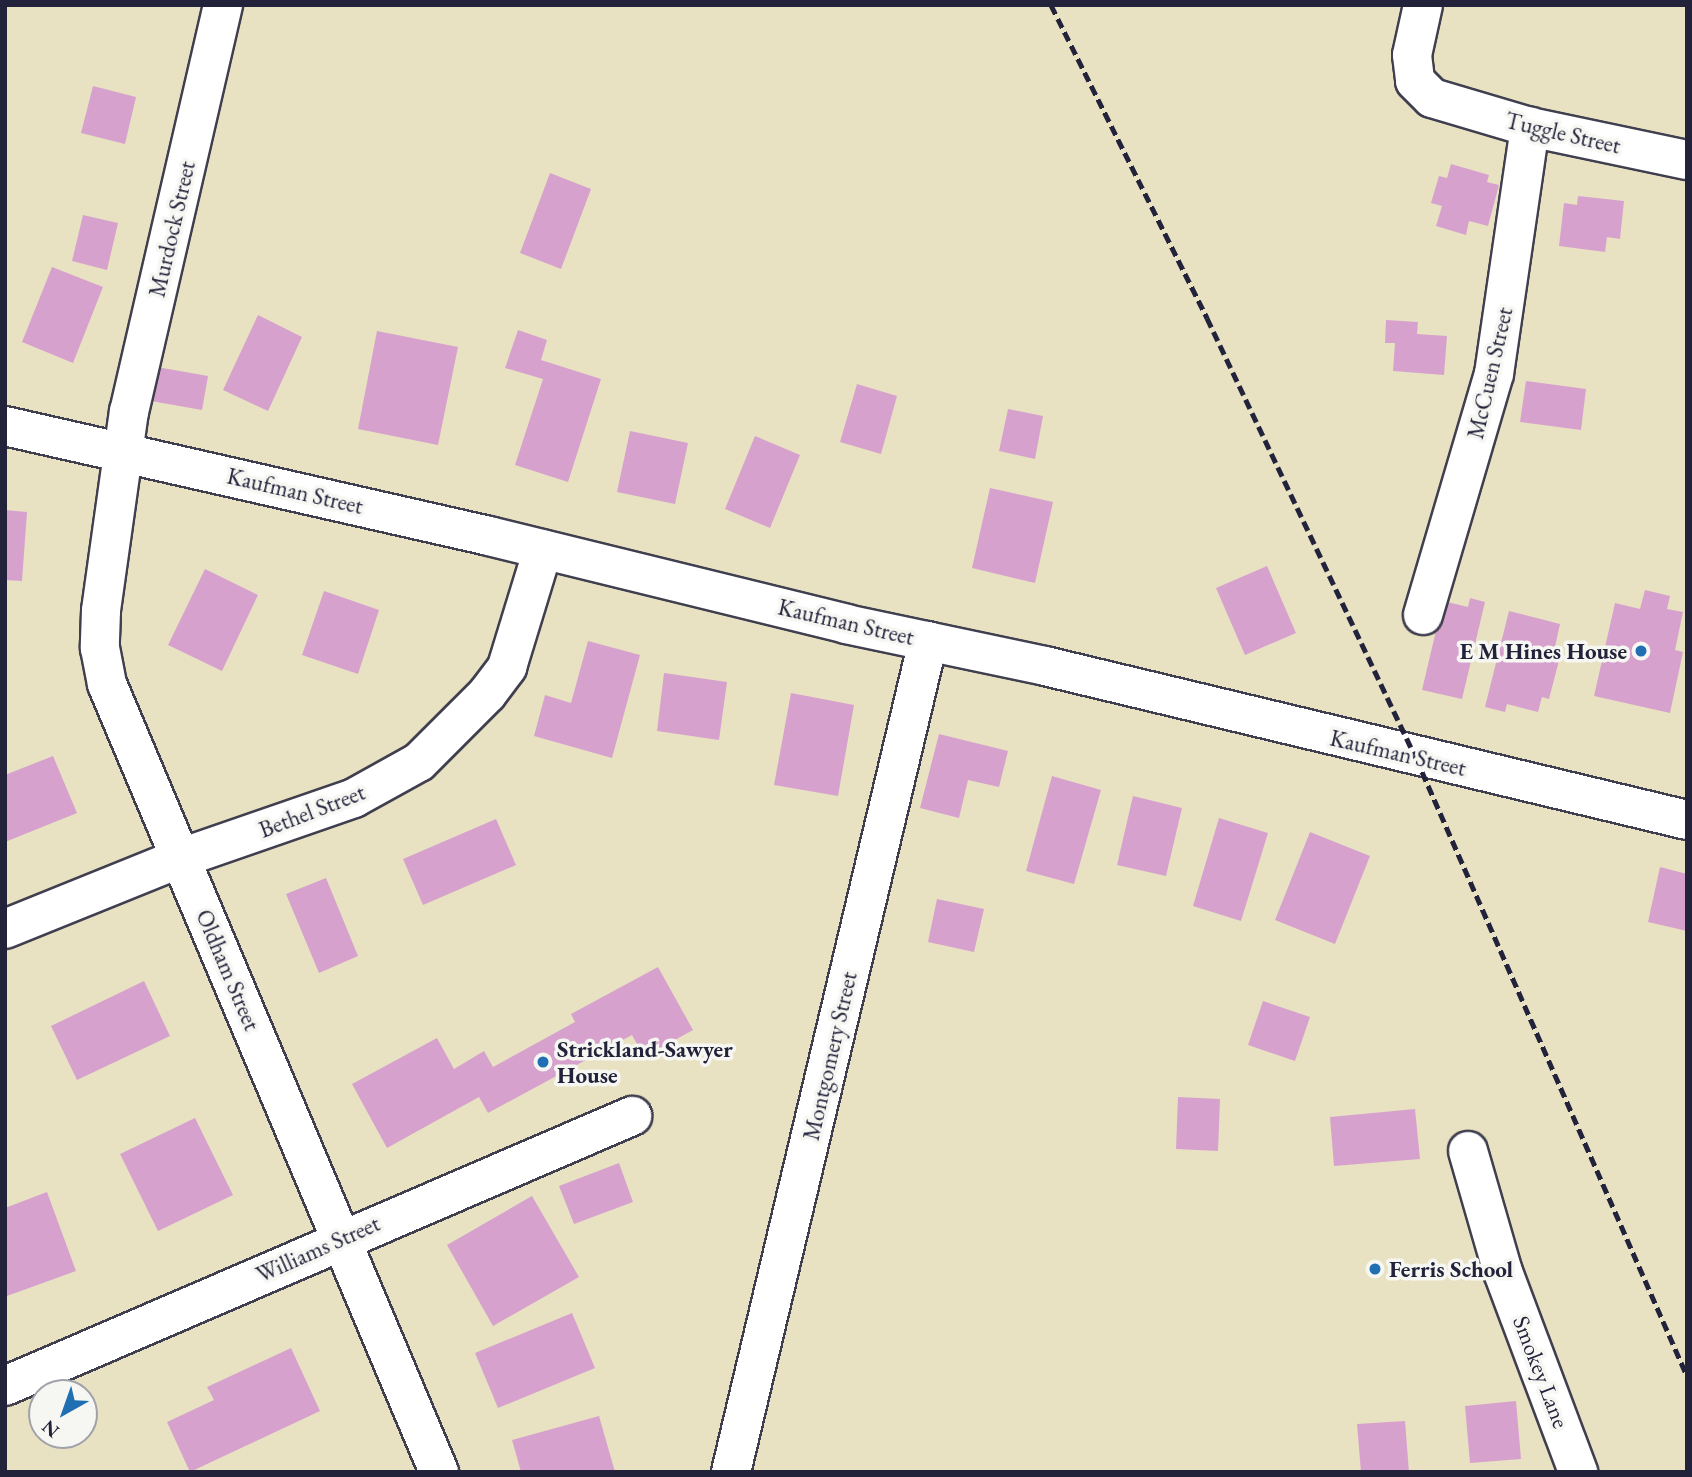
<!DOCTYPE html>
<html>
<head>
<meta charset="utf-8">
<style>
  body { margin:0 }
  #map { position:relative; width:1692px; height:1477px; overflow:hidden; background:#e8e2c2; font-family:"EB Garamond",serif }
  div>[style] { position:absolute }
  .building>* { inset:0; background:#d6a2cd }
  .roads { filter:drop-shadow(2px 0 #403f4f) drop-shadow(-2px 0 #403f4f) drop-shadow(0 2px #403f4f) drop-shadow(0 -2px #403f4f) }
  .minor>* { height:38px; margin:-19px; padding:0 19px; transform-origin:19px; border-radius:19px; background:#fff }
  .rail>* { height:5px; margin-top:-2.5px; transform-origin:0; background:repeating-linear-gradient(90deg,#22223b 0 10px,transparent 0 15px) }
  .dots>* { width:19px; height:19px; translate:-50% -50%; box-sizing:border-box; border:4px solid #f6f6f2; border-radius:50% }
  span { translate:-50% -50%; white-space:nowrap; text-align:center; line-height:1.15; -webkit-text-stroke:7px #f6f6f2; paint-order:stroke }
  .street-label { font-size:23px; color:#22223b }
  .poi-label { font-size:23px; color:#22223b; font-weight:700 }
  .right { translate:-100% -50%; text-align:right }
  .left { translate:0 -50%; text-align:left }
  .frame { position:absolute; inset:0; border:7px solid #22223b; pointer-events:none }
  .north { position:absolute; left:28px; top:1379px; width:70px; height:70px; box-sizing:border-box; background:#f6f6f2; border:2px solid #a1a1a9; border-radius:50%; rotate:220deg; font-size:19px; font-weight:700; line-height:28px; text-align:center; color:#22223b }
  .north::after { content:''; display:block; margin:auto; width:24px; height:32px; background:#1f6fb2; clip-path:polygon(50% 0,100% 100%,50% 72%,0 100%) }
</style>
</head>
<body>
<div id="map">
  <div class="building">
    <div style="clip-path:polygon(93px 86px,136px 97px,125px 144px,81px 133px)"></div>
    <div style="clip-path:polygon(1451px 164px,1489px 175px,1487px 182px,1499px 185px,1488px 226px,1469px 221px,1466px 235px,1436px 226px,1442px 206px,1431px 203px,1439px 176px,1447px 178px)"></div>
    <div style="clip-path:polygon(550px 173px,591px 189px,561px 269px,520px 253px)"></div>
    <div style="clip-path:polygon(1578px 196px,1624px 201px,1620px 239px,1607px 237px,1605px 252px,1559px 246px,1564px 203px,1577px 205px)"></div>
    <div style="clip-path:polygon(83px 215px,118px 223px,107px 270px,72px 261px)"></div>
    <div style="clip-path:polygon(52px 267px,103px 287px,73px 363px,22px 342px)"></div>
    <div style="clip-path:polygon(258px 315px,302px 337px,268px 411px,223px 390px)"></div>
    <div style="clip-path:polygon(1386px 320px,1418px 322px,1417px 334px,1447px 336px,1444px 375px,1393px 371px,1395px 343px,1385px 343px)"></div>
    <div style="clip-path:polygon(518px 330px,547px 340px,541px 360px,601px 379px,568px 482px,515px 465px,543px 379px,505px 368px)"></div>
    <div style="clip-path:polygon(377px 331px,458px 347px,438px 445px,358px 429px)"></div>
    <div style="clip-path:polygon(157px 367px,208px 376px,202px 410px,151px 401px)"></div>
    <div style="clip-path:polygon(1526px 381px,1586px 389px,1581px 430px,1520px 422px)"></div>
    <div style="clip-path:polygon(857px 384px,897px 396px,881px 454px,840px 442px)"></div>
    <div style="clip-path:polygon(1008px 409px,1043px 416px,1035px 459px,999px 451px)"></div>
    <div style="clip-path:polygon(630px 431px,688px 443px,675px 504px,617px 492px)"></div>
    <div style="clip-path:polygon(755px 436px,800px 455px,770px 528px,725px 509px)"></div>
    <div style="clip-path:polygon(990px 488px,1053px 502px,1035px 583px,972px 568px)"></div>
    <div style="clip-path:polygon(5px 510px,27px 512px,22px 581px,5px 580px)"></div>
    <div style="clip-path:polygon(1267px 566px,1296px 633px,1245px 655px,1216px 588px)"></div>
    <div style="clip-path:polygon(205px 569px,258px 595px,222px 671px,168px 645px)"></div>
    <div style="clip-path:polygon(1645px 590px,1670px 596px,1667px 609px,1683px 612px,1675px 650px,1683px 652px,1670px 713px,1594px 696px,1615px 603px,1640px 609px)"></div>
    <div style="clip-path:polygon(324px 591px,379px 610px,358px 674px,302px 655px)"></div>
    <div style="clip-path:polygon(1470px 598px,1485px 602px,1462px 699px,1422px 690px,1443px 601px,1468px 607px)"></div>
    <div style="clip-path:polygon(1509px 611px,1560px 624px,1554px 651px,1561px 653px,1549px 699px,1542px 697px,1538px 712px,1507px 704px,1505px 712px,1485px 707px)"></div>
    <div style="clip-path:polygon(588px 641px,640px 655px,612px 758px,534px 736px,545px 695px,571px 703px)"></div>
    <div style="clip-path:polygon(664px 673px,727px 682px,719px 740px,657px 731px)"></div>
    <div style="clip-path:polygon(791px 693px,854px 705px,838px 796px,774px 785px)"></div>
    <div style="clip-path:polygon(939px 734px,1008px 751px,999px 787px,968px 780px,959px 818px,920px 808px)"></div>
    <div style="clip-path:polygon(53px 756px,77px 813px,5px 842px,5px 775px)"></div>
    <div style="clip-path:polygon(1052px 776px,1101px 790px,1074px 884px,1026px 871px)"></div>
    <div style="clip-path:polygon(1133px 796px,1182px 808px,1166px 876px,1117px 865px)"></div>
    <div style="clip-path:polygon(1219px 818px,1268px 833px,1241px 921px,1193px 906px)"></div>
    <div style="clip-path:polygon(496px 819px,516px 865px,423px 905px,403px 859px)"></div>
    <div style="clip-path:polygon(1310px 832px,1370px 856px,1335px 944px,1275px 920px)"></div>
    <div style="clip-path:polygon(1660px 867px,1687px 874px,1687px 931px,1648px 922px)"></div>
    <div style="clip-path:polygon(326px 878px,358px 956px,319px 973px,286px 894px)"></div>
    <div style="clip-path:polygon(937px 899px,984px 909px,974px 952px,928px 942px)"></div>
    <div style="clip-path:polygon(658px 967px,693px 1030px,644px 1057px,632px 1035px,488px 1113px,479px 1097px,387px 1148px,352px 1084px,437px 1038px,454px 1069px,484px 1051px,493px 1067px,575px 1022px,571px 1014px)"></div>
    <div style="clip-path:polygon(144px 981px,170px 1036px,77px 1080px,51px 1026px)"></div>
    <div style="clip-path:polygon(1263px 1001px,1310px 1017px,1295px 1061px,1248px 1045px)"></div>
    <div style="clip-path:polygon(1178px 1097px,1220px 1099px,1218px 1151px,1176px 1149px)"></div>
    <div style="clip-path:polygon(1415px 1109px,1420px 1159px,1334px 1166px,1330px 1117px)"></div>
    <div style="clip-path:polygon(195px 1118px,233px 1195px,158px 1231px,120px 1154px)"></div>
    <div style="clip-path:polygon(619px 1163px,633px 1202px,574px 1224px,559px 1186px)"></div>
    <div style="clip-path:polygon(47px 1192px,76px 1271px,7px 1296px,5px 1208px)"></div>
    <div style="clip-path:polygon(532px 1196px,579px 1277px,493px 1326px,447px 1245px)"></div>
    <div style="clip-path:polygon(572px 1313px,595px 1368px,498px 1408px,475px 1353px)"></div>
    <div style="clip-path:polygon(291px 1348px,320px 1411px,190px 1472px,167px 1422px,214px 1400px,207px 1387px)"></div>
    <div style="clip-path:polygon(1516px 1401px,1521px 1459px,1470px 1463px,1465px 1406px)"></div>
    <div style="clip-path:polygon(599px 1416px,615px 1472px,521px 1472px,512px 1440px)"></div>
    <div style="clip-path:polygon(1405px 1421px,1409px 1472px,1361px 1472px,1357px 1424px)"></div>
  </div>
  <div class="roads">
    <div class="minor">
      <div style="left:223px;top:5px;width:417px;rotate:103deg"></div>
      <div style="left:129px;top:411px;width:202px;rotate:98deg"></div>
      <div style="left:101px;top:611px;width:37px;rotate:92deg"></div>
      <div style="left:100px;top:648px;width:37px;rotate:79deg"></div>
      <div style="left:107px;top:684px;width:855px;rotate:67.15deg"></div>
      <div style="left:1423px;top:5px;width:51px;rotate:102.4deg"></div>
      <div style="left:1412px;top:55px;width:26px;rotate:83deg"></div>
      <div style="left:1415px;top:81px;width:24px;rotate:45deg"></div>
      <div style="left:1432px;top:98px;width:102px;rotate:16.5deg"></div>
      <div style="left:1530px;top:127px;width:160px;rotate:11.9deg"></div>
      <div style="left:5px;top:426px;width:496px;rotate:12.8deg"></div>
      <div style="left:489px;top:536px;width:368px;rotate:13.8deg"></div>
      <div style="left:846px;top:624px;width:203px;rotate:11.9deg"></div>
      <div style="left:1045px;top:666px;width:660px;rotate:13.49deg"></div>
      <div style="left:1423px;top:615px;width:251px;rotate:-73.6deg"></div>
      <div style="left:1494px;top:374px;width:250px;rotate:-81.7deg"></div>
      <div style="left:5px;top:929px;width:190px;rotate:-22deg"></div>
      <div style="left:181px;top:858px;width:183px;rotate:-19.1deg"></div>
      <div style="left:354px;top:798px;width:74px;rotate:-29deg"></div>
      <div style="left:419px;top:762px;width:96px;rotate:-45deg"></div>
      <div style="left:487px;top:694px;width:34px;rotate:-53deg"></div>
      <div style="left:507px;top:667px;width:123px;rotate:-73deg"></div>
      <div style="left:1468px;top:1151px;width:126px;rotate:73.9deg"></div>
      <div style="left:1503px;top:1272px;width:214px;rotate:69.4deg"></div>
      <div style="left:5px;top:1386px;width:683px;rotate:-23.3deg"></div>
      <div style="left:731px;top:1472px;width:854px;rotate:-76.66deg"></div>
    </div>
  </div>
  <div class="rail">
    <div style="left:1051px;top:5px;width:350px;rotate:63.5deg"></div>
    <div style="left:1207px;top:318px;width:487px;rotate:64.6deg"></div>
    <div style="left:1416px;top:758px;width:675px;rotate:66.32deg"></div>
  </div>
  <div class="dots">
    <div style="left:1641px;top:651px;background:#1f6fb2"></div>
    <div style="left:543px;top:1062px;background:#1f6fb2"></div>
    <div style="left:1375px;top:1269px;background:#1f6fb2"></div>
  </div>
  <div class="street-label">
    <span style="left:1563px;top:133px;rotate:13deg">Tuggle Street</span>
    <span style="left:172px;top:229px;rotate:-77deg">Murdock Street</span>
    <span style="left:1490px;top:373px;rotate:-77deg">McCuen Street</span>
    <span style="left:295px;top:491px;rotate:13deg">Kaufman Street</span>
    <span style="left:846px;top:622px;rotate:13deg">Kaufman Street</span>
    <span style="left:1398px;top:753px;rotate:13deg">Kaufman Street</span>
    <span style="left:312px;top:811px;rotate:-21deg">Bethel Street</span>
    <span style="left:228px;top:970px;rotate:67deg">Oldham Street</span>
    <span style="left:830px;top:1056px;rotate:-77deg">Montgomery Street</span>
    <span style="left:318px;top:1249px;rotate:-24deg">Williams Street</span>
    <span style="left:1541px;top:1372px;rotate:69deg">Smokey Lane</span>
  </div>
  <div class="poi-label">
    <span class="right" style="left:1627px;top:651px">E M Hines House</span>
    <span class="left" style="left:557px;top:1062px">Strickland-Sawyer<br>House</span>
    <span class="left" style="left:1389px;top:1269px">Ferris School</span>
  </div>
  <div class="frame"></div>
  <div class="north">N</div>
</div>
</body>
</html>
